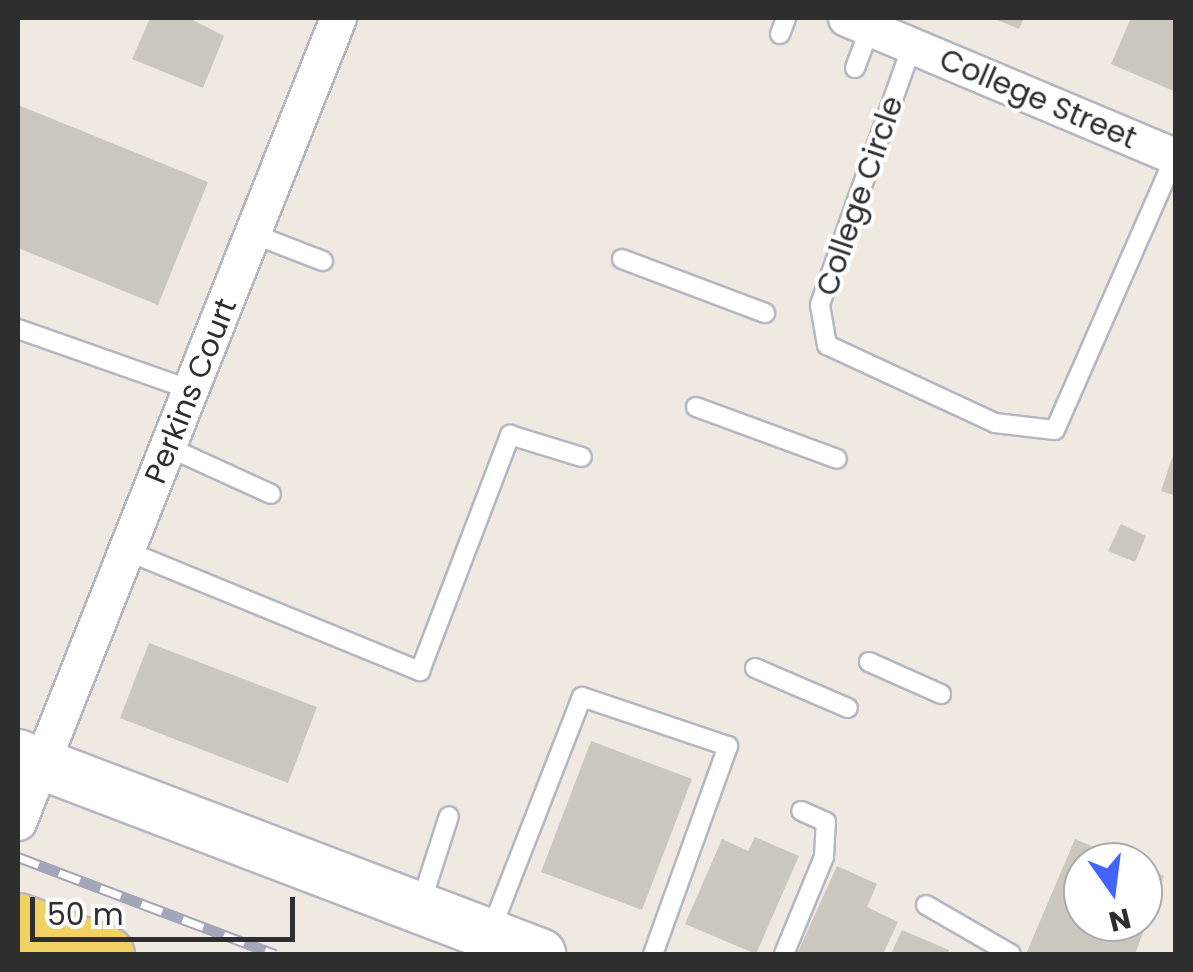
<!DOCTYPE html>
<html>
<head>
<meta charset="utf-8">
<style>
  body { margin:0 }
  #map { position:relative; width:1193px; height:972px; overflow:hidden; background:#efe9e1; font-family:Poppins,sans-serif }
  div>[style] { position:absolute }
  .building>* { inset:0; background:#cbc7bf }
  .roads { filter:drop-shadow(2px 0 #b4b7c1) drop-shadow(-2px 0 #b4b7c1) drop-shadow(0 2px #b4b7c1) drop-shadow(0 -2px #b4b7c1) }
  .lane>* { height:18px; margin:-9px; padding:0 9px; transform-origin:9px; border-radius:9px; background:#fff }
  .street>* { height:35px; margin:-17.5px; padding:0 17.5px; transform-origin:17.5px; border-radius:17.5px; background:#fff }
  .secondary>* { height:50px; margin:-25px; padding:0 25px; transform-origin:25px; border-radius:25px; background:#fff }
  .primary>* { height:55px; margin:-27.5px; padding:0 27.5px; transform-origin:27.5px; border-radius:27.5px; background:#f2d163 }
  .rail>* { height:11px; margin-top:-5.5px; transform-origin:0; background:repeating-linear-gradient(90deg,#fff 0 22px,#a3a6b8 0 44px); box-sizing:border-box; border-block:2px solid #a3a6b8 }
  span { translate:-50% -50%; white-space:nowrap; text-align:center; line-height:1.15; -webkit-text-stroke:8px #fff; paint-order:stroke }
  .street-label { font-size:30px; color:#2e2e2e }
  .frame { position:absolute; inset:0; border:20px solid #2e2e2e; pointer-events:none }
  .north { position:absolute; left:1063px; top:842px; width:100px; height:100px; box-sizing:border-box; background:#fff; border:2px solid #ababab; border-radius:50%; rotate:166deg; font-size:28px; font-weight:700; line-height:40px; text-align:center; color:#2e2e2e }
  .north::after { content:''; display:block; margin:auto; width:35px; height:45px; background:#4264fb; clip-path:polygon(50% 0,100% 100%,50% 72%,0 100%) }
  .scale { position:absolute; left:30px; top:897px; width:265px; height:45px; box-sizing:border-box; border:5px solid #2e2e2e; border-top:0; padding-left:12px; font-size:30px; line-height:35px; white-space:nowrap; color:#2e2e2e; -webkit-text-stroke:8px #fff; paint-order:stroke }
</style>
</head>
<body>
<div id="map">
  <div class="building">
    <div style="clip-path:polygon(150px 18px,189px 18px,224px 36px,203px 88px,132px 59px)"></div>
    <div style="clip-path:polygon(992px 18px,1024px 18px,1019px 29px)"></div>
    <div style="clip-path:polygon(1131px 18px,1176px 18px,1176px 92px,1111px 64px)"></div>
    <div style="clip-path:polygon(18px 105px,208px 182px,158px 305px,18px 248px)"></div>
    <div style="clip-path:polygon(1175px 449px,1176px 449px,1176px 496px,1161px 491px)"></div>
    <div style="clip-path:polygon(1121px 524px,1146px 536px,1135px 562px,1108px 551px)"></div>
    <div style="clip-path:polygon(149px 643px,317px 707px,288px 783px,120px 718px)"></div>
    <div style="clip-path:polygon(591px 741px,692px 779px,642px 910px,541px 872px)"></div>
    <div style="clip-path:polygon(755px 837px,799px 856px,756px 954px,685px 924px,722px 839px,748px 851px)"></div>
    <div style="clip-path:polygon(1075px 839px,1129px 862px,1083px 862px,1083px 922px,1143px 922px,1143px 868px,1164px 876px,1135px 954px,1026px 954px)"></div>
    <div style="clip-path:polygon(837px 866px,877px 884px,867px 907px,898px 922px,883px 954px,797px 954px)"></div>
    <div style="clip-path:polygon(902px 930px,949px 950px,947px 954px,891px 954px)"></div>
  </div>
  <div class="roads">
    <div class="lane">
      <div style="left:780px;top:34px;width:17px;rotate:-69deg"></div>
      <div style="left:912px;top:46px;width:275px;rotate:109.6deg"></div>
      <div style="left:820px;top:305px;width:41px;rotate:80.1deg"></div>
      <div style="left:827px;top:345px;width:185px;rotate:24.9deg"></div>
      <div style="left:995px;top:423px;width:60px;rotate:6.7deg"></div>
      <div style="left:1055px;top:430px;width:298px;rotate:-66.3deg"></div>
      <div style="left:855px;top:68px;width:43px;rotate:-69.4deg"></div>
      <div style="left:253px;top:234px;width:75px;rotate:21.1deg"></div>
      <div style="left:622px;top:259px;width:153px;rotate:20.7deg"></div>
      <div style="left:18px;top:329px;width:183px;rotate:19.4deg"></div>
      <div style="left:696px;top:407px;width:150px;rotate:20.2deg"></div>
      <div style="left:168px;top:447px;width:113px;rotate:24.5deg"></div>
      <div style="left:127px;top:551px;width:317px;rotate:22.3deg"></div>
      <div style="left:420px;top:671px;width:253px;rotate:-69.1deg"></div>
      <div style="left:510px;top:435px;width:75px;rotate:17deg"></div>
      <div style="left:869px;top:662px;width:79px;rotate:24deg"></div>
      <div style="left:755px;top:668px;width:101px;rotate:23.3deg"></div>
      <div style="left:421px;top:903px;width:91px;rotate:-72.2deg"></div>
      <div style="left:926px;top:905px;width:98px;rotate:30deg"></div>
      <div style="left:491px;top:930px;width:250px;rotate:-68.7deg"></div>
      <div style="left:582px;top:697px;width:154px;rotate:18.6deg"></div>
      <div style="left:728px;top:746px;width:221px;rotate:109.8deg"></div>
      <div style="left:784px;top:954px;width:105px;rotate:-67.6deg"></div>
      <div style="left:824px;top:857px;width:35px;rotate:-87deg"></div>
      <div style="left:826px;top:822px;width:27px;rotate:-156deg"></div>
    </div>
    <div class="street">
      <div style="left:846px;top:18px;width:358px;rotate:22.8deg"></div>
      <div style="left:18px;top:822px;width:865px;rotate:-68.3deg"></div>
    </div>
    <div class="secondary">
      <div style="left:18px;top:755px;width:559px;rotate:20.87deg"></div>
    </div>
    <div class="primary">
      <div style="left:18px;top:921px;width:94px;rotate:20.6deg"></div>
    </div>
  </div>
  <div class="rail">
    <div style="left:18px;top:857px;width:275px;rotate:20.7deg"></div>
  </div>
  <div class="street-label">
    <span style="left:1038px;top:99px;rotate:23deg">College Street</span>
    <span style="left:860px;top:196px;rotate:-71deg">College Circle</span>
    <span style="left:191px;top:391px;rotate:-68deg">Perkins Court</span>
  </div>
  <div class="frame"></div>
  <div class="north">N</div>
  <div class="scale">50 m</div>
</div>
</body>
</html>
